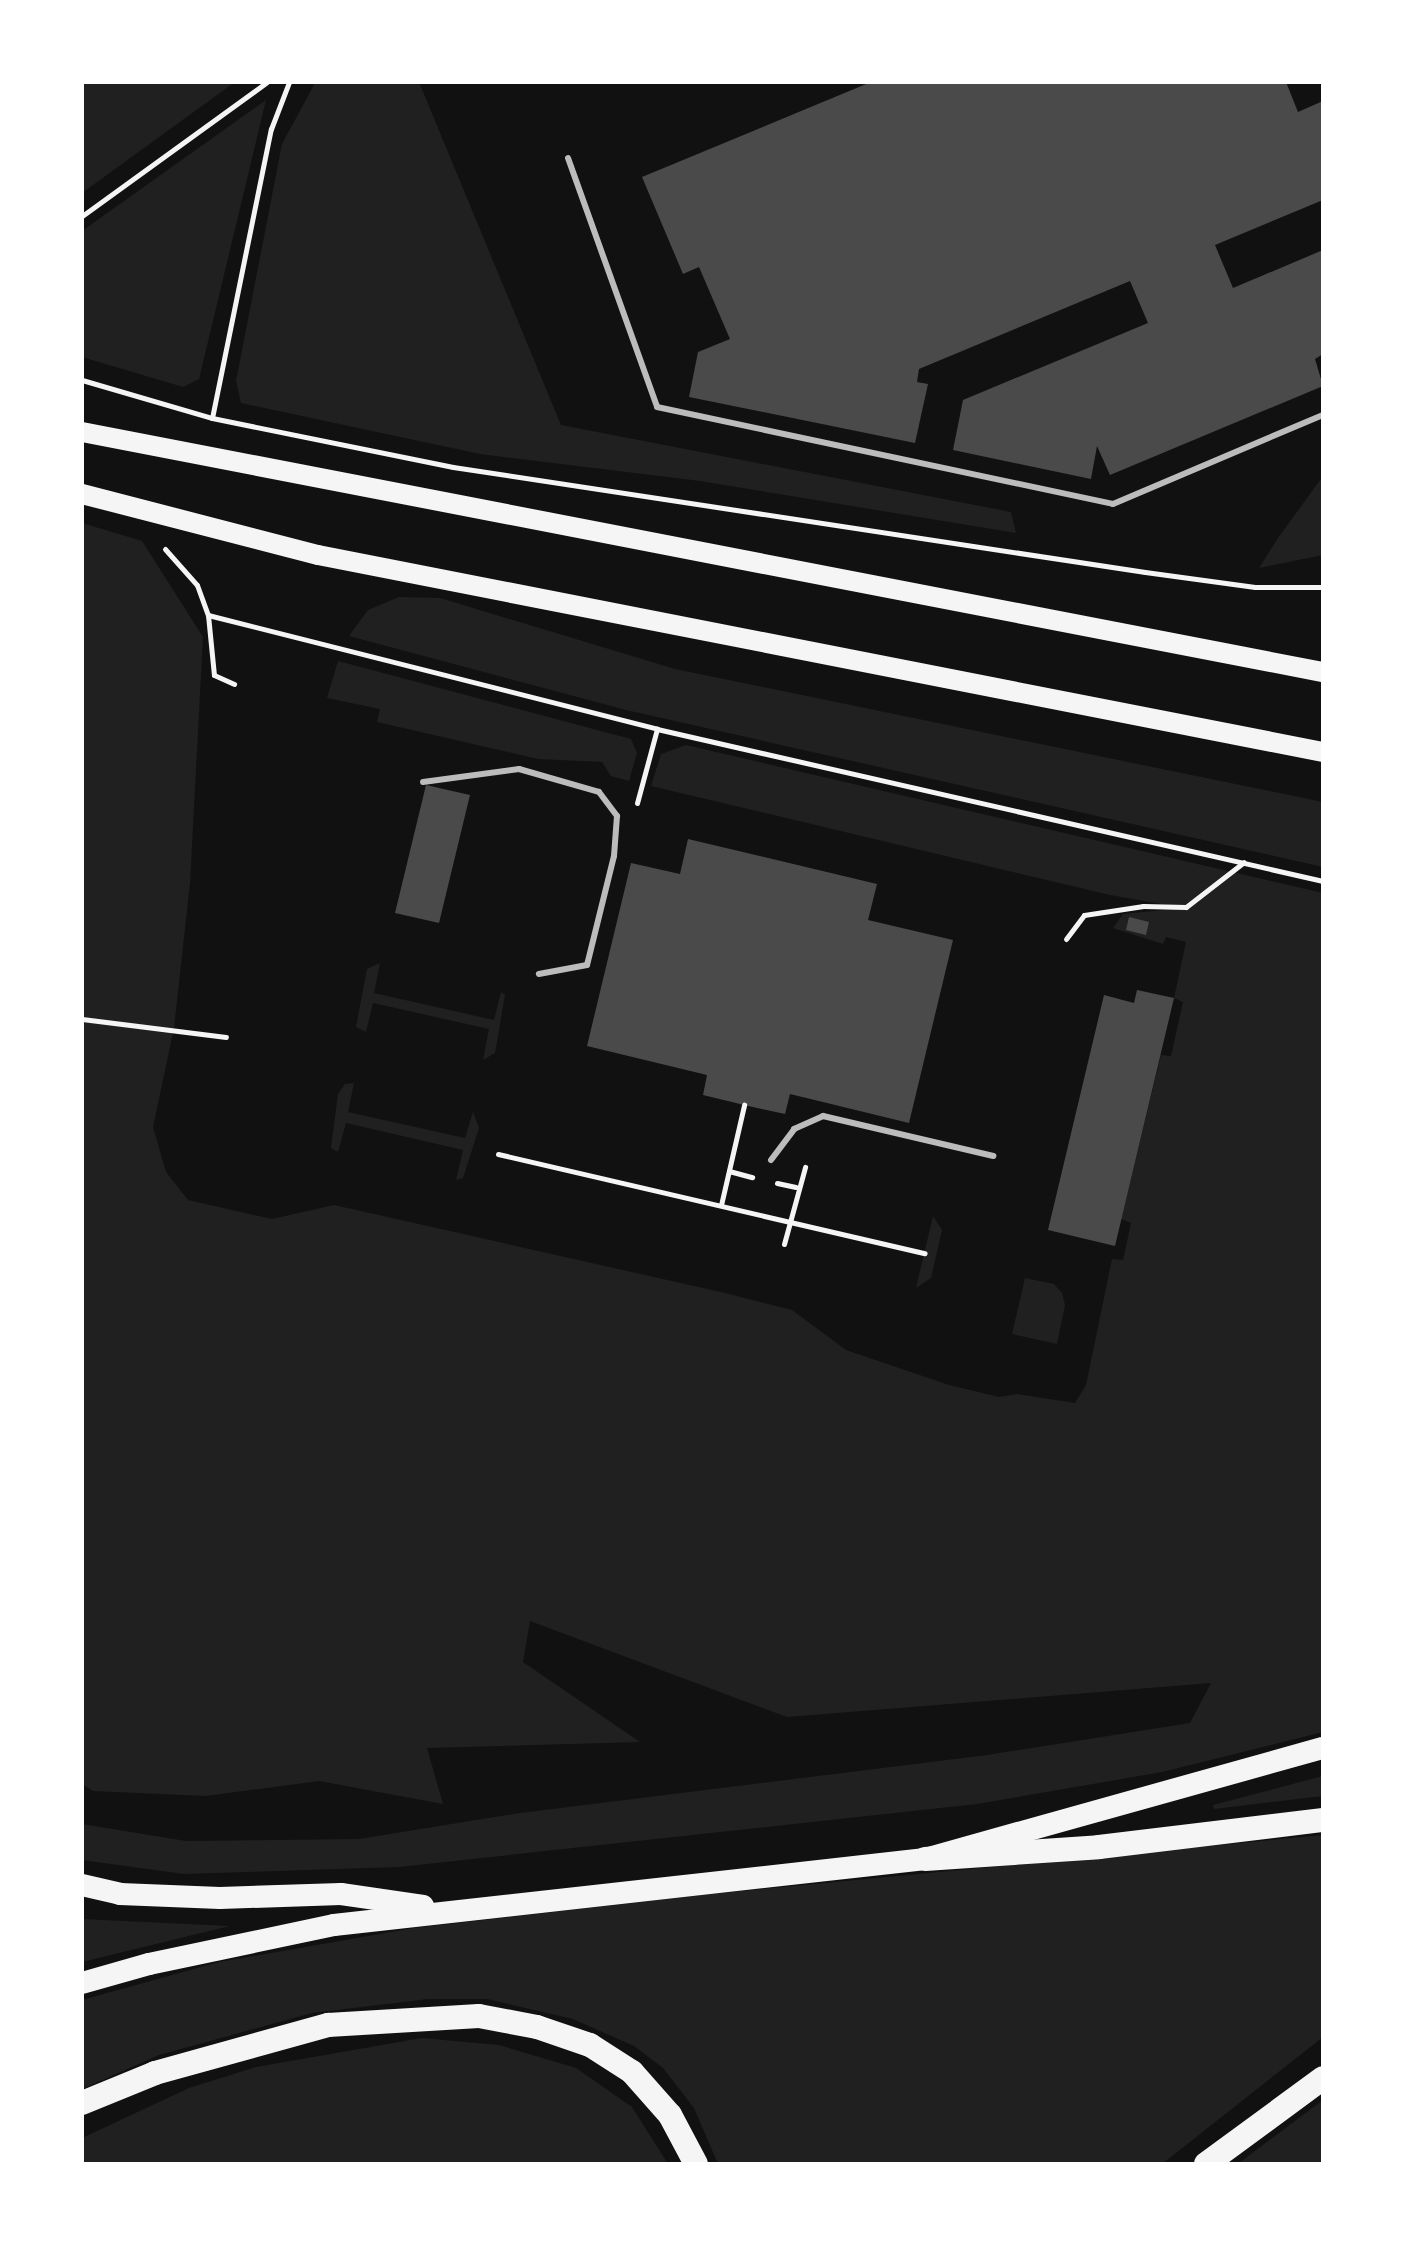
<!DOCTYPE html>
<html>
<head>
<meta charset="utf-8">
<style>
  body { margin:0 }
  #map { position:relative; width:1405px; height:2246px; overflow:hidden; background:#111; font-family:"Golos Text",sans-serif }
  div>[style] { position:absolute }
  .green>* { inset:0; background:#202020 }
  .building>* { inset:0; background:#4a4a4a }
  .path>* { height:5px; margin:-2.5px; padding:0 2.5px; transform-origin:2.5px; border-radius:2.5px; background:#f5f5f5 }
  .service>* { height:6px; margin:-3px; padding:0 3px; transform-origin:3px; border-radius:3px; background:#bcbcbc }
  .primary>* { height:20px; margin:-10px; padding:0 10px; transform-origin:10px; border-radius:10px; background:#f5f5f5 }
  .trunk>* { height:22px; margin:-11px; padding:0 11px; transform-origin:11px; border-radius:11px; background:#f5f5f5 }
  .motorway>* { height:24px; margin:-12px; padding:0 12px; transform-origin:12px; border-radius:12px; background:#f5f5f5 }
  span { translate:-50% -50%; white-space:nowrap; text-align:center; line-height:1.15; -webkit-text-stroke:6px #fff; paint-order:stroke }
  .frame { position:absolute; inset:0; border:84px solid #fff; pointer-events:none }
</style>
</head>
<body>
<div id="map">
  <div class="green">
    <div style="clip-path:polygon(82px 82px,235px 82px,82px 193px)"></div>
    <div style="clip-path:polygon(419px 82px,561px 425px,1011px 512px,1016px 533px,700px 481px,480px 454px,241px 403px,236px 381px,282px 144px,315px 83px)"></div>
    <div style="clip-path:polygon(266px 100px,199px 379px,183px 387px,82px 357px,82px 231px)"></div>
    <div style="clip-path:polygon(1323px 476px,1323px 555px,1259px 568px,1278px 538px)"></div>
    <div style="clip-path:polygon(82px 523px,142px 541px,203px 637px,190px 883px,174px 1028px,153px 1127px,166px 1172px,188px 1200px,272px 1219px,334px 1205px,725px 1293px,792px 1310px,846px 1350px,949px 1385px,999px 1397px,1017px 1394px,1075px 1403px,1086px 1385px,1112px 1259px,1123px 1260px,1131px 1223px,1121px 1219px,1161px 1055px,1171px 1056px,1183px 1002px,1174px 998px,1186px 942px,1166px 937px,1163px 944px,1113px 928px,1123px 914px,1184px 908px,1110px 895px,651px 786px,661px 754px,686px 745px,1323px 893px,1323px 1732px,1162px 1772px,977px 1804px,399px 1867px,184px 1874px,82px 1860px,82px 1824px,186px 1841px,359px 1839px,520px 1813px,987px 1755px,1190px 1723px,1211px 1683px,787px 1717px,530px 1621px,523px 1662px,640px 1742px,427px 1748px,443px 1804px,319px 1781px,206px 1796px,93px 1791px,82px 1784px)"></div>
    <div style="clip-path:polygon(399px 597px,440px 598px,675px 669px,1323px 802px,1323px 867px,626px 710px,349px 636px,368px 610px)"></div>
    <div style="clip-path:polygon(338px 661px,631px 739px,637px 753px,629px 781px,611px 776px,602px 762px,538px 759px,377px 722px,380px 709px,327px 698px)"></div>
    <div style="clip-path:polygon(380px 963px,374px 993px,494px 1020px,501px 992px,505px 995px,495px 1053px,483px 1060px,489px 1029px,373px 1003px,366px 1032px,356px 1027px,367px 969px)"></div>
    <div style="clip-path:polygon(354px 1083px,348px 1112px,465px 1138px,473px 1112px,479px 1128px,463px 1178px,456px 1180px,463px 1150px,346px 1123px,338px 1152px,331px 1148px,338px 1094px,345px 1084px)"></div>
    <div style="clip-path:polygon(933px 1216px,942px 1230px,931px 1278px,916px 1288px)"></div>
    <div style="clip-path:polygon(1025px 1278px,1054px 1284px,1062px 1293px,1065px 1305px,1057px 1344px,1012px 1334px)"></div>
    <div style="clip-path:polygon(1323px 1776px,1323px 1796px,1214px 1809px,1213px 1805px)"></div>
    <div style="clip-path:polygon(1323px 1835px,1323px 2037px,1162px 2164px,718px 2164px,694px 2108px,663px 2068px,634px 2046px,573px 2019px,487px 1999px,428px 1999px,312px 2013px,159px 2055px,82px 2089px,82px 2000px,219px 1962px,414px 1928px,711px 1894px)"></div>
    <div style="clip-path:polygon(82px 1919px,230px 1926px,82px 1962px)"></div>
    <div style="clip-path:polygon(422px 2038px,499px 2045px,576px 2068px,632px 2107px,668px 2164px,82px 2164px,82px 2138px,189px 2088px,256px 2067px)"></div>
    <div style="clip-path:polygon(1323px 2100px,1323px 2164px,1238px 2164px,1255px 2151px)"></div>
  </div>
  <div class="building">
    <div style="clip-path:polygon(871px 82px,1286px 82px,1298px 112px,1323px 101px,1323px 200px,1215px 245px,1233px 288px,1323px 250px,1323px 354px,1315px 359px,1323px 386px,1110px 475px,1097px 446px,1091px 479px,953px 450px,963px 400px,1148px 323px,1130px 281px,919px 369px,917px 382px,928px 384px,915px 443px,689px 397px,698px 352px,730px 339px,699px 267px,683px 274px,642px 177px)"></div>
    <div style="clip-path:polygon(426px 785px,470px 795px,439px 923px,395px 913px)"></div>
    <div style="clip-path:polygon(688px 839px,877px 884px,868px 920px,953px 940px,909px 1123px,790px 1094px,785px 1114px,744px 1105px,703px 1095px,707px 1075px,587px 1046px,631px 863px,680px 874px)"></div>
    <div style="clip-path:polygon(1129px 917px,1149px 922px,1146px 935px,1126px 930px)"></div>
    <div style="clip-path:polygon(1137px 990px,1174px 998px,1115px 1246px,1048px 1230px,1104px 995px,1134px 1003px)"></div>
  </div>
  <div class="path">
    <div style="left:82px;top:216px;width:228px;rotate:-35.9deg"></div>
    <div style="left:82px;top:380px;width:135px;rotate:16.3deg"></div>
    <div style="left:212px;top:418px;width:246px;rotate:11.5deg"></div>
    <div style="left:453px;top:467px;width:700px;rotate:8.63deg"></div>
    <div style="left:1145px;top:572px;width:111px;rotate:7.8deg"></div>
    <div style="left:1255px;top:587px;width:68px"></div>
    <div style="left:212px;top:418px;width:295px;rotate:-78.5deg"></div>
    <div style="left:271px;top:129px;width:50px;rotate:-69deg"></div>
    <div style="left:165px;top:549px;width:48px;rotate:48.4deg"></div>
    <div style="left:197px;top:585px;width:32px;rotate:70deg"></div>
    <div style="left:208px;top:615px;width:463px;rotate:14.2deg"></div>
    <div style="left:657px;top:729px;width:683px;rotate:12.86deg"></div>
    <div style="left:208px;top:615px;width:60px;rotate:84.3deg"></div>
    <div style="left:214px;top:675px;width:22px;rotate:24deg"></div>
    <div style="left:637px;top:803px;width:77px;rotate:-74.9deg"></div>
    <div style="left:1066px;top:939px;width:30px;rotate:-53deg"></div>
    <div style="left:1084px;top:915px;width:60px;rotate:-8.7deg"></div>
    <div style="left:1143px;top:906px;width:43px;rotate:1.3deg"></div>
    <div style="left:1186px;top:907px;width:73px;rotate:-37.8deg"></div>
    <div style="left:82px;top:1019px;width:145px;rotate:7.1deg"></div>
    <div style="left:498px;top:1154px;width:438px;rotate:13.1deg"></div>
    <div style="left:729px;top:1171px;width:24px;rotate:15deg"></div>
    <div style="left:777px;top:1183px;width:19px;rotate:12deg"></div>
    <div style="left:721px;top:1205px;width:103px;rotate:-77deg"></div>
    <div style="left:784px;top:1244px;width:80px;rotate:-74.7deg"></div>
  </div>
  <div class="service">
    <div style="left:568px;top:158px;width:264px;rotate:70.3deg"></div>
    <div style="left:657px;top:407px;width:466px;rotate:12deg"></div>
    <div style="left:1113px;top:504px;width:228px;rotate:-23deg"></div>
    <div style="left:423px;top:782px;width:97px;rotate:-7.7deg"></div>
    <div style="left:519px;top:769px;width:83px;rotate:16deg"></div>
    <div style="left:599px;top:792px;width:30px;rotate:53deg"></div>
    <div style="left:617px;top:816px;width:40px;rotate:94.3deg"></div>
    <div style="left:614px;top:856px;width:112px;rotate:103.9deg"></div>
    <div style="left:587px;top:965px;width:49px;rotate:169.4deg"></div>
    <div style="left:771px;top:1160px;width:39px;rotate:-53deg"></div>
    <div style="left:794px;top:1129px;width:32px;rotate:-24deg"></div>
    <div style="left:823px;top:1116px;width:175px;rotate:13.2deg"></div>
  </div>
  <div class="primary">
    <div style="left:82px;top:432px;width:1264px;rotate:10.95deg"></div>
    <div style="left:82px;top:494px;width:244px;rotate:14.5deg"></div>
    <div style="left:318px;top:555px;width:1024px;rotate:11.09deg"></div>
  </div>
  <div class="trunk">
    <div style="left:82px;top:1885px;width:39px;rotate:13deg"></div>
    <div style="left:120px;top:1894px;width:100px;rotate:2.3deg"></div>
    <div style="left:220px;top:1898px;width:121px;rotate:-1.9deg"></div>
    <div style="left:341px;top:1894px;width:83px;rotate:8.3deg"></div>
    <div style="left:82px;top:1983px;width:70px;rotate:-15.8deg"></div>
    <div style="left:149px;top:1964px;width:189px;rotate:-11.9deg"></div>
    <div style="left:334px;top:1925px;width:595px;rotate:-6.37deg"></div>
    <div style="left:925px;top:1859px;width:413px;rotate:-15.6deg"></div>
  </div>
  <div class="motorway">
    <div style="left:925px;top:1859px;width:174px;rotate:-3.9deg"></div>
    <div style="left:1099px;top:1847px;width:226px;rotate:-6.9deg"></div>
    <div style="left:82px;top:2103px;width:79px;rotate:-22.3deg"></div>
    <div style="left:155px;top:2073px;width:180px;rotate:-15.5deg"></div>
    <div style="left:328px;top:2025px;width:151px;rotate:-3.4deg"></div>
    <div style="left:479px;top:2016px;width:59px;rotate:10.7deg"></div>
    <div style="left:537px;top:2027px;width:56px;rotate:18.8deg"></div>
    <div style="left:590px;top:2045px;width:50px;rotate:32.7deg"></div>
    <div style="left:632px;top:2072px;width:57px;rotate:48.5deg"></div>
    <div style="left:670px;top:2115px;width:55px;rotate:62deg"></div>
    <div style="left:1206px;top:2164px;width:145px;rotate:-36.3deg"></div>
  </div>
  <div class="frame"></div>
</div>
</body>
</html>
